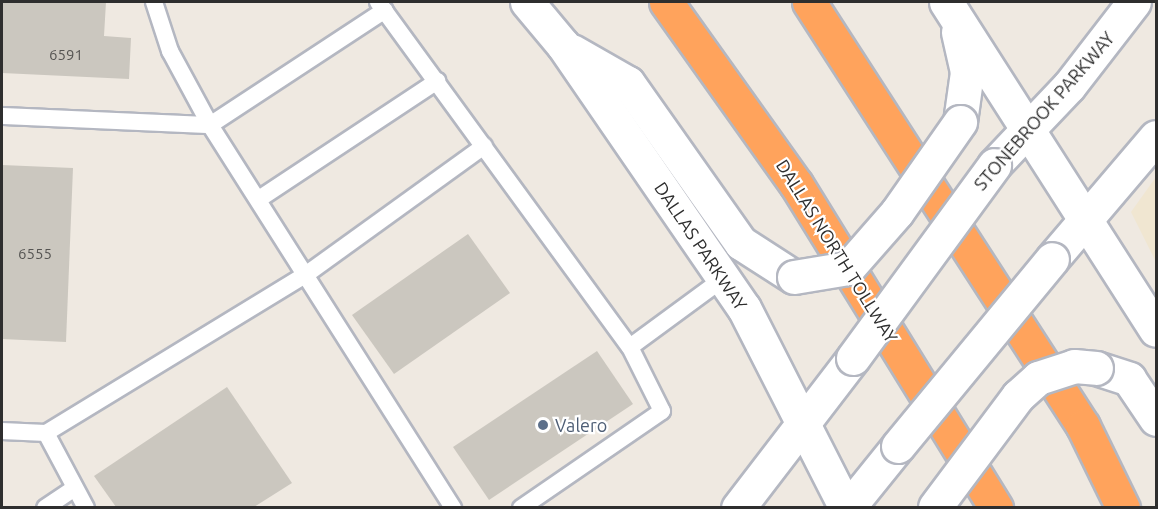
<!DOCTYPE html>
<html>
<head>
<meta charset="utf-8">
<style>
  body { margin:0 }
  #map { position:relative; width:1158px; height:509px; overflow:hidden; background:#efe9e1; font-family:Ubuntu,sans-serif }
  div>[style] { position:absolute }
  .education>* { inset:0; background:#f0e6d1 }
  .building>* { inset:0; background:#cbc7bf }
  .roads { filter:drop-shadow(2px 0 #b4b7c1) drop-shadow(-2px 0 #b4b7c1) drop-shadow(0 2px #b4b7c1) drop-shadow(0 -2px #b4b7c1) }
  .lane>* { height:16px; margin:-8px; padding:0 8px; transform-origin:8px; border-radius:8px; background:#fff }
  .secondary>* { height:33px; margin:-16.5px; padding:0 16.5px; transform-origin:16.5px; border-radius:16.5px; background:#fff }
  .highway>* { height:33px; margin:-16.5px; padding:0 16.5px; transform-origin:16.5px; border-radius:16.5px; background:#ffa35c }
  .bridges { filter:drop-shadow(2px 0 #b4b7c1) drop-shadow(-2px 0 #b4b7c1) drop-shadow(0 2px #b4b7c1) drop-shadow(0 -2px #b4b7c1) }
  .secondary-bridge>* { height:33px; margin:-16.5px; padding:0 16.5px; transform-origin:16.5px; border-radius:16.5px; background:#fff }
  .dots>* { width:16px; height:16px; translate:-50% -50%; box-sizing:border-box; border:3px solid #fff; border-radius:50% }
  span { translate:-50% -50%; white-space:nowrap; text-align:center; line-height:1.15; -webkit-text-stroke:4.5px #fff; paint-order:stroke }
  .number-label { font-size:15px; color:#555452 }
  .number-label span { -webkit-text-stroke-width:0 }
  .street-label { font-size:18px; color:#2e2e2e }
  .service-label { font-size:18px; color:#4e5e75 }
  .left { translate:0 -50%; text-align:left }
  .frame { position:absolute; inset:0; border:3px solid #2e2e2e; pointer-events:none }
</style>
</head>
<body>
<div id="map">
  <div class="education">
    <div style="clip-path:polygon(1156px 177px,1156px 262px,1131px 212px)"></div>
  </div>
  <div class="building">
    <div style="clip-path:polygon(2px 2px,106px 2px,104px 36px,131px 38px,129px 79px,2px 73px)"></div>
    <div style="clip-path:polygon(2px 165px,73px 168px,66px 342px,2px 339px)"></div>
    <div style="clip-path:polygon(468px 234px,510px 293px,394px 374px,352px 315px)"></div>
    <div style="clip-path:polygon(597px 351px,633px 404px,489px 500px,453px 447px)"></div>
    <div style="clip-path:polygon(227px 387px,292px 483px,254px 507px,116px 507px,94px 476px)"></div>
  </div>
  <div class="roads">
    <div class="lane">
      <div style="left:154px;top:2px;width:52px;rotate:71.9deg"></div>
      <div style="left:170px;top:51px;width:84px;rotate:61.6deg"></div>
      <div style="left:210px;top:125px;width:209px;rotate:-33.3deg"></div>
      <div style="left:378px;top:2px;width:427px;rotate:53.9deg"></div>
      <div style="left:630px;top:347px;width:117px;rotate:-36.3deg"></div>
      <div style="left:2px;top:116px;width:208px;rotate:2.5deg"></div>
      <div style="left:210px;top:125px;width:454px;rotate:57.6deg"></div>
      <div style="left:259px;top:199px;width:214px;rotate:-33.5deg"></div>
      <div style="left:2px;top:431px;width:44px;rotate:2.6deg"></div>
      <div style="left:46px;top:433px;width:307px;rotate:-31.4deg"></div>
      <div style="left:308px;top:273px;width:217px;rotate:-35.8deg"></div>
      <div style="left:46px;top:433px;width:85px;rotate:61.9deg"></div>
      <div style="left:45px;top:508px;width:36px;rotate:-34deg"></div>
      <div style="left:521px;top:508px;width:171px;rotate:-34.5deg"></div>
      <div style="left:662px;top:411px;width:72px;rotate:-116.6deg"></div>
    </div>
    <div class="secondary">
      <div style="left:527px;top:2px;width:56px;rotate:50.1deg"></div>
      <div style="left:563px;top:45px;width:319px;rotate:55.5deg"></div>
      <div style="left:744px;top:308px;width:225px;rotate:63deg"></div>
      <div style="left:946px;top:2px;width:389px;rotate:57.4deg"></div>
      <div style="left:958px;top:32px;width:41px;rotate:77.3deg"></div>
      <div style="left:967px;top:72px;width:50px;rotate:98deg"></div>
      <div style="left:572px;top:51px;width:64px;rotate:29.7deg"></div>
      <div style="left:628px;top:83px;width:196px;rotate:54.8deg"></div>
      <div style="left:741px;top:243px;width:63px;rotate:32.7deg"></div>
      <div style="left:994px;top:165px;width:109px;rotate:-46.5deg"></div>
      <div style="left:1069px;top:86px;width:106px;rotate:-52.3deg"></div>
      <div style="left:1052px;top:259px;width:160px;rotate:-49.6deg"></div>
      <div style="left:1096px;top:368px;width:35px;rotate:18deg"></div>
      <div style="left:1129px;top:379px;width:48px;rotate:56deg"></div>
      <div style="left:738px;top:508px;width:189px;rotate:-52.5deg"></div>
      <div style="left:848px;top:508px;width:80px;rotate:-51.1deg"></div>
    </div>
    <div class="highway">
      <div style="left:666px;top:2px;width:224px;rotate:54.5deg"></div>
      <div style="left:796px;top:184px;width:381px;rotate:58.3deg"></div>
      <div style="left:809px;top:2px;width:505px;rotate:57.13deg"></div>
      <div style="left:1083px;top:426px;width:91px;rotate:64deg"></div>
    </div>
  </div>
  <div class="bridges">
    <div class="secondary-bridge">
      <div style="left:794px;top:277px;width:55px;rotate:-9.5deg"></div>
      <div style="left:848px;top:268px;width:74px;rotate:-48.8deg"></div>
      <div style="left:897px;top:212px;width:110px;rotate:-55deg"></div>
      <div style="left:853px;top:358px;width:239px;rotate:-53.8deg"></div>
      <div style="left:898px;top:446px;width:242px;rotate:-50.5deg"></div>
      <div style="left:935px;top:507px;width:139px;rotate:-53.2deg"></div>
      <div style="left:1018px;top:396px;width:27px;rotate:-42deg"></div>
      <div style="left:1038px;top:378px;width:38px;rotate:-18deg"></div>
      <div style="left:1074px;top:366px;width:22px;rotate:5deg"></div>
    </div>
  </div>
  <div class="dots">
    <div style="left:543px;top:425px;background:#5c6f8a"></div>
  </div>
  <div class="number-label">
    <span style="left:66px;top:55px">6591</span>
    <span style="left:35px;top:254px">6555</span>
  </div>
  <div class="street-label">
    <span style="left:1044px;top:111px;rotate:-49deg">STONEBROOK PARKWAY</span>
    <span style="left:701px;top:246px;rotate:56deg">DALLAS PARKWAY</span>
    <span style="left:837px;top:251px;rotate:58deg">DALLAS NORTH TOLLWAY</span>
  </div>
  <div class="service-label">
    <span class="left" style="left:555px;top:425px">Valero</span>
  </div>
  <div class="frame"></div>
</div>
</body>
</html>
